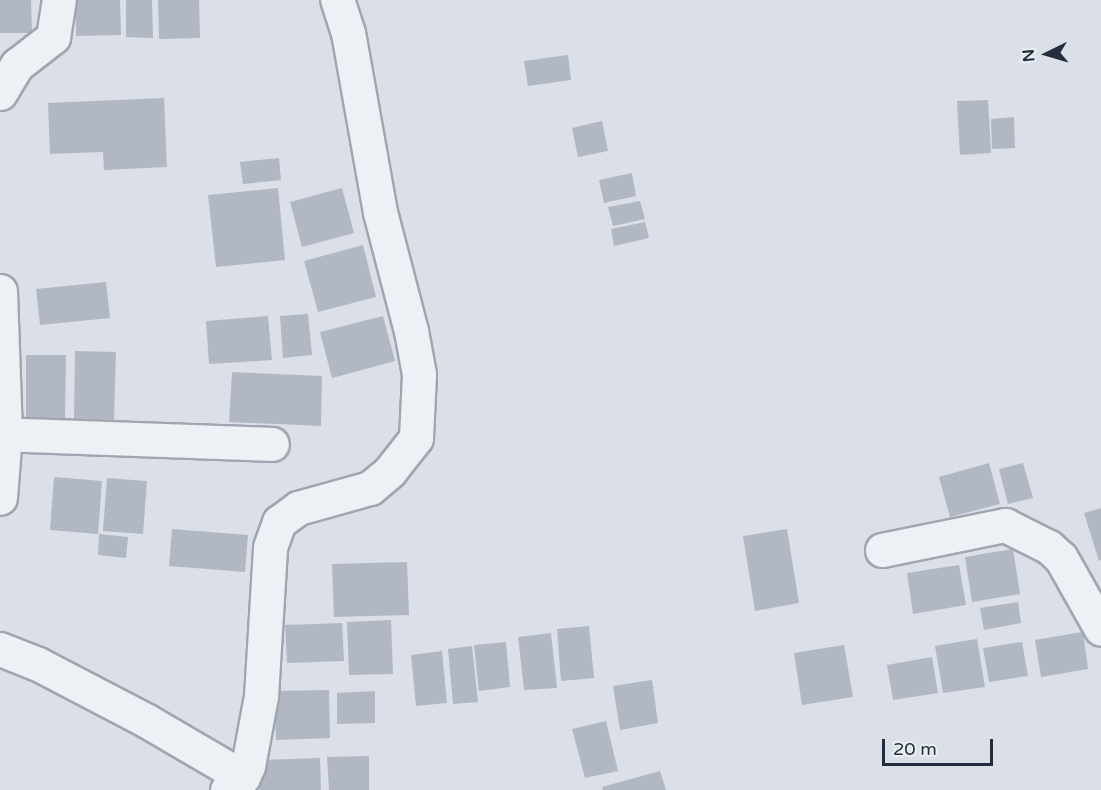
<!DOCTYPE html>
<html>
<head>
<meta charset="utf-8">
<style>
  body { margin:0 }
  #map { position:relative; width:1101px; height:790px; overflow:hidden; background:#dbdfe7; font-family:"Varela Round",sans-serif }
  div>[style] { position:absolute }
  .building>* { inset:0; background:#b1b8c4 }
  .roads { filter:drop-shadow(2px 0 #a0a6b1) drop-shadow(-2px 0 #a0a6b1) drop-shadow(0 2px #a0a6b1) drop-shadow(0 -2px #a0a6b1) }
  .street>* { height:33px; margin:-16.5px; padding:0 16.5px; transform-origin:16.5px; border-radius:16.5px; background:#edf0f5 }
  span { translate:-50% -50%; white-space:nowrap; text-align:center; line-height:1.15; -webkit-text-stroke:5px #eaeef5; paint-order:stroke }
  .north { position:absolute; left:1017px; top:24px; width:60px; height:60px; -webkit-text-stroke:4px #eaeef5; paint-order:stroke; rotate:265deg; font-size:16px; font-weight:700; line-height:24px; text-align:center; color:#242d3e }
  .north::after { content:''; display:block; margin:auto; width:21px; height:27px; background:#242d3e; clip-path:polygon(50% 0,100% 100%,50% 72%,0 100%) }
  .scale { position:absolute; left:882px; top:739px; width:111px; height:27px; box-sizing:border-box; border:3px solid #242d3e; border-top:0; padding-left:8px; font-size:18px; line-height:21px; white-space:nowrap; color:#242d3e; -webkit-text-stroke:4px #eaeef5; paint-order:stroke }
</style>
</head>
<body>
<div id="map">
  <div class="building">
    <div style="clip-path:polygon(0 0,31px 0,32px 33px,0 33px)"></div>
    <div style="clip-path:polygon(76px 0,120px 0,121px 35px,76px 36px)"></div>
    <div style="clip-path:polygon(126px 0,152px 0,153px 38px,126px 37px)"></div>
    <div style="clip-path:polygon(158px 0,199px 0,200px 38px,159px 39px)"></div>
    <div style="clip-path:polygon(568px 55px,571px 80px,528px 86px,524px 61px)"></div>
    <div style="clip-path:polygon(164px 98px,167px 167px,104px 170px,103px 152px,50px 154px,48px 103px)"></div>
    <div style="clip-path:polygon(988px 100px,991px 153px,960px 155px,957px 101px)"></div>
    <div style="clip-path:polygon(1014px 117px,1015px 148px,992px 149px,991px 119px)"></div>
    <div style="clip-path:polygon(602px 121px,608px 151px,578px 157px,572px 128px)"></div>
    <div style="clip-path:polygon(279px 158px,281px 180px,243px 184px,240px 162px)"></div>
    <div style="clip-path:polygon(632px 173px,636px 196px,604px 203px,599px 180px)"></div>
    <div style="clip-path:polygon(278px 188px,285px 260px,216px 267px,208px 195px)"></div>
    <div style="clip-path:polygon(342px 188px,354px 233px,302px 247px,290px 202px)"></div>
    <div style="clip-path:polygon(640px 201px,645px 219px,613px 226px,608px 207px)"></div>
    <div style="clip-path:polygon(645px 222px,649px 238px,614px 246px,611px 229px)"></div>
    <div style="clip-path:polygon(363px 245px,376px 297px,318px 312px,304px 261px)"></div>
    <div style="clip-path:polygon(106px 282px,110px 318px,40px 325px,36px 289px)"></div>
    <div style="clip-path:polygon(308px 314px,312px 355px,283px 358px,280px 316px)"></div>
    <div style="clip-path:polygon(268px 316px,272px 360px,209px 364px,206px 321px)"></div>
    <div style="clip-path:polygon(383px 316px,395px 361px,332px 378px,320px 332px)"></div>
    <div style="clip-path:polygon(75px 351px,116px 352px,114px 420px,74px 419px)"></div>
    <div style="clip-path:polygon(26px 355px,66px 355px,65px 420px,26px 419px)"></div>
    <div style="clip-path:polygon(232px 372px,322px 376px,321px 426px,229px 422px)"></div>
    <div style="clip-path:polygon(989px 463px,1000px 504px,950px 517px,939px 477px)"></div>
    <div style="clip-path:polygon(1023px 463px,1033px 498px,1008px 504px,999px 469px)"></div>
    <div style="clip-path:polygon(54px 477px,102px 481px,98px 534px,50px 530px)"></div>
    <div style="clip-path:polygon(107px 478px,147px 481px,143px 534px,103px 531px)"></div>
    <div style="clip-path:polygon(1101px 508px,1101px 560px,1099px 561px,1084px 513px)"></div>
    <div style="clip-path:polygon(172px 529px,248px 535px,245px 572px,169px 566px)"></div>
    <div style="clip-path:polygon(787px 529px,799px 603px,755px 611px,743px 536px)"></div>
    <div style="clip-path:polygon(99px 534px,128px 537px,126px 558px,98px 555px)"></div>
    <div style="clip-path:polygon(1013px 549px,1020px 594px,972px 602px,965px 557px)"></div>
    <div style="clip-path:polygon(407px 562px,409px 615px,334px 617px,332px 564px)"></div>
    <div style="clip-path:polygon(959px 565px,966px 605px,913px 614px,907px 573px)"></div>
    <div style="clip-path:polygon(1018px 602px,1021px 623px,984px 630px,980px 608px)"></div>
    <div style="clip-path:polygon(391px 620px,393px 674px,349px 675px,347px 622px)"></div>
    <div style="clip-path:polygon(342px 623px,344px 661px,287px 663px,285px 625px)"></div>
    <div style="clip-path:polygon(589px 626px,594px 678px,561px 681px,557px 629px)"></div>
    <div style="clip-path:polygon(1083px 632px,1088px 669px,1041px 677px,1035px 640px)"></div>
    <div style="clip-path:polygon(551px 633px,557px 688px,524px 690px,518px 637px)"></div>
    <div style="clip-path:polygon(977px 639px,985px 687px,943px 693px,935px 646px)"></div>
    <div style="clip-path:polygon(506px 642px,510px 687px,479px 691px,474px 645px)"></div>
    <div style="clip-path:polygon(1022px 642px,1028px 676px,989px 682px,983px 648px)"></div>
    <div style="clip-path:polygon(844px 645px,853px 697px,802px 705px,794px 653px)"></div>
    <div style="clip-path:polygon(472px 646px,478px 702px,453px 704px,448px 649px)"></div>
    <div style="clip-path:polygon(442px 651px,447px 703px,416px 706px,411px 655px)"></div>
    <div style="clip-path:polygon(932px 657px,938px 693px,893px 700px,887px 665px)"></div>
    <div style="clip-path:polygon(652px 680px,658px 723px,620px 730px,613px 686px)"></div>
    <div style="clip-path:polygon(329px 690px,330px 738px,276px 740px,274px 691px)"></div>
    <div style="clip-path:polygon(375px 691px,375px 723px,337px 724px,337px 693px)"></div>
    <div style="clip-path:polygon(606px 721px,618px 771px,585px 778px,572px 729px)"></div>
    <div style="clip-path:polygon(369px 756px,369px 790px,329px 790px,327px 757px)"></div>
    <div style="clip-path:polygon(320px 758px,321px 790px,260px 790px,260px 760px)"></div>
    <div style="clip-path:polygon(660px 771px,666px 790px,603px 790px,602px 787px)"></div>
  </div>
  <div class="roads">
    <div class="street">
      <div style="left:0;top:93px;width:33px;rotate:-59deg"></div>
      <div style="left:17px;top:65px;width:46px;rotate:-37.9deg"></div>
      <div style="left:53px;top:37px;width:37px;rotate:-81deg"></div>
      <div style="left:0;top:291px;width:143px;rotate:88deg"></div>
      <div style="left:5px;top:434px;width:64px;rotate:94.5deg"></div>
      <div style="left:0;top:434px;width:272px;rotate:2.1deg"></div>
      <div style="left:882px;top:550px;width:126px;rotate:-11.5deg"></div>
      <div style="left:1005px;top:525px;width:49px;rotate:26.6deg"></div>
      <div style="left:1049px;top:547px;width:16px;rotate:43deg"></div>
      <div style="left:1061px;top:558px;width:81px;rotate:60.6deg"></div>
      <div style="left:0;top:649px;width:41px;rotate:21.5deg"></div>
      <div style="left:38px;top:664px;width:123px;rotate:27.6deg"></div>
      <div style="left:147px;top:721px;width:111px;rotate:30.3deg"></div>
      <div style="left:227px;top:790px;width:21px;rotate:-39deg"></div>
      <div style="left:243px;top:777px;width:12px;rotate:-66deg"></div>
      <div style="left:248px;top:766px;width:71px;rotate:-79.5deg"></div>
      <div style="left:261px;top:696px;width:149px;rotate:-86.5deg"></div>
      <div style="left:270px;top:547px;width:27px;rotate:-70deg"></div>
      <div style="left:279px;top:522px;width:24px;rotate:-36deg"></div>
      <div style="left:298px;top:508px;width:75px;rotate:-15.5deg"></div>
      <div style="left:370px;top:488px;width:26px;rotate:-40deg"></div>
      <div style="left:390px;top:471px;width:42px;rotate:-51.8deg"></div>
      <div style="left:416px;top:438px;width:64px;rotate:-87.3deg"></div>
      <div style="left:419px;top:374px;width:44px;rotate:-100.5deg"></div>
      <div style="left:411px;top:331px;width:123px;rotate:-104.6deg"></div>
      <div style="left:380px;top:212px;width:182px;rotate:-100.1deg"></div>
      <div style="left:348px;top:33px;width:35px;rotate:-108deg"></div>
    </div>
  </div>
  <div class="north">N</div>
  <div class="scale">20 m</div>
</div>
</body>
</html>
